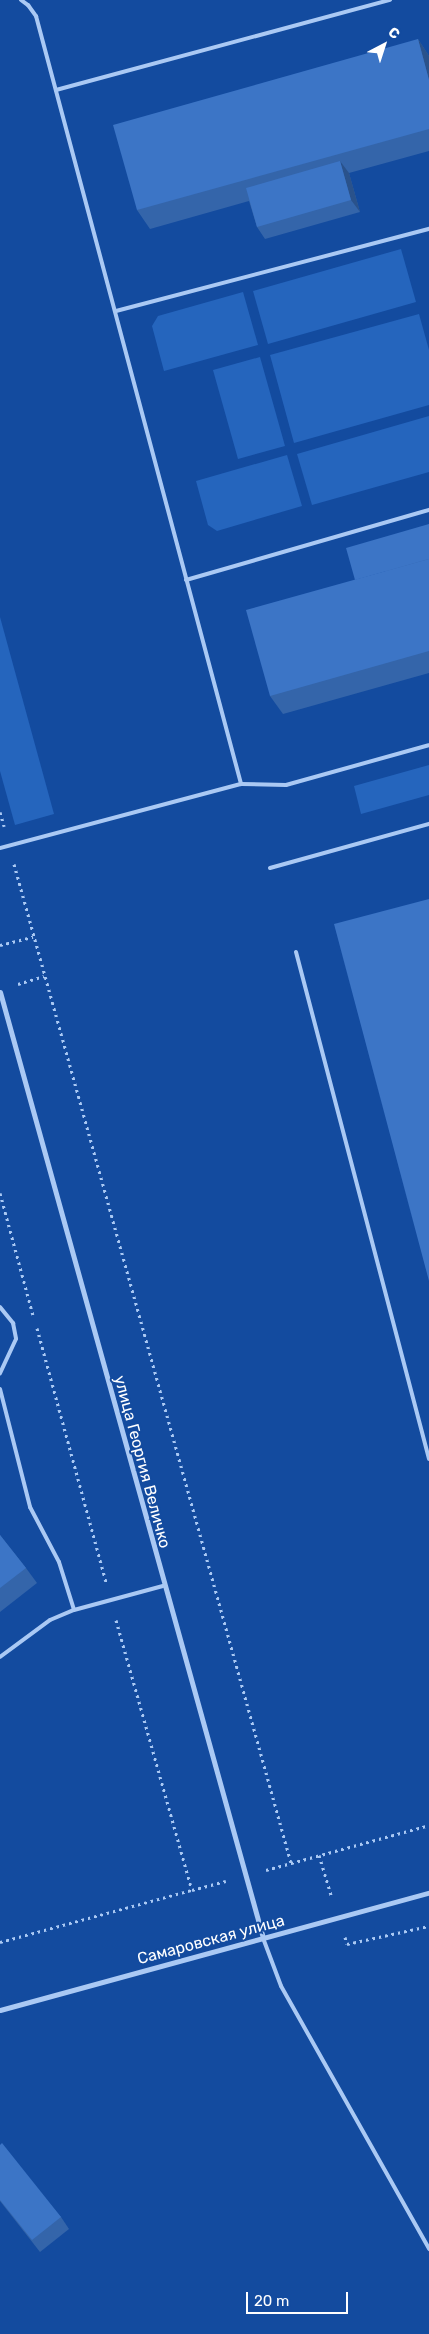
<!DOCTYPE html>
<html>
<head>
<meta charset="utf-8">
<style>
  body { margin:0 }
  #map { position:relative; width:429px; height:2334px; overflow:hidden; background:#134b9f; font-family:Rubik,sans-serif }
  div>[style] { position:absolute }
  .green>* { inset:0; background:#2565bd }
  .path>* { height:3px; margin-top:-1.5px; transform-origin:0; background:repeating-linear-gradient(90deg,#aac9f4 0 2.5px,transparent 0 6.5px) }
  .lane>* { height:4px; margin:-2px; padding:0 2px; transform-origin:2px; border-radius:2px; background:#aac9f4 }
  .street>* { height:5px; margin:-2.5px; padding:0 2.5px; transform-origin:2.5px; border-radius:2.5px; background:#aac9f4 }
  .wall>* { inset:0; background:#3465aa }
  .shaded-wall>* { inset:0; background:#2a528b }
  .building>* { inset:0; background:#3c75c6 }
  span { translate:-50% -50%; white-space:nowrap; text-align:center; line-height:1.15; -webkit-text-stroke:4px #134b9f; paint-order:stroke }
  .street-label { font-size:16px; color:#fff }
  .north { position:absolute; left:359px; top:20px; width:50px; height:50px; -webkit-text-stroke:4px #134b9f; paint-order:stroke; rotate:40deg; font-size:14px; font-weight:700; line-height:20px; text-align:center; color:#fff }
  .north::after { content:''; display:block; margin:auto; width:18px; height:22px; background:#fff; clip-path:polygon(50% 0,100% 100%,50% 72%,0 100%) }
  .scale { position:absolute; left:246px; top:2292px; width:102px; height:22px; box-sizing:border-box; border:2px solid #fff; border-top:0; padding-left:6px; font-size:15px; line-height:18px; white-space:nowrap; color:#fff; -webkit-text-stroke:4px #134b9f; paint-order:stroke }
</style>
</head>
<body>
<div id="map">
  <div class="green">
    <div style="clip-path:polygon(401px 249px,416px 302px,268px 344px,253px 291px)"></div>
    <div style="clip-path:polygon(243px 292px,258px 345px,164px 371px,152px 326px,158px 316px)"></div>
    <div style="clip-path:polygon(419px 314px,429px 350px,429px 405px,294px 443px,270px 355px)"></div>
    <div style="clip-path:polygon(260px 357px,285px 446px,238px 459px,213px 370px)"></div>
    <div style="clip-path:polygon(429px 416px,429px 472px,312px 505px,297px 454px)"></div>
    <div style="clip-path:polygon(287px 455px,302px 506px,217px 531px,208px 525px,196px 481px)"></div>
    <div style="clip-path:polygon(0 617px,54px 814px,15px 825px,0 771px)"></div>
    <div style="clip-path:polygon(429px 765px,429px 795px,361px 814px,354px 786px)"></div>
  </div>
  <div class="path">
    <div style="left:0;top:812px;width:15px;rotate:74deg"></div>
    <div style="left:14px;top:864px;width:1037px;rotate:74.5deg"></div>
    <div style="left:0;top:945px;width:34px;rotate:-14deg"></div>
    <div style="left:18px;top:984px;width:27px;rotate:-17deg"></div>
    <div style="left:0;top:1193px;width:126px;rotate:74.9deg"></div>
    <div style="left:37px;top:1328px;width:263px;rotate:74.8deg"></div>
    <div style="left:116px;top:1620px;width:280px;rotate:74.3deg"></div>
    <div style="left:192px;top:1890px;width:35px;rotate:-15deg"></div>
    <div style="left:319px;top:1855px;width:45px;rotate:73.2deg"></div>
    <div style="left:266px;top:1870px;width:169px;rotate:-15.4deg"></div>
    <div style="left:345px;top:1937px;width:7px;rotate:74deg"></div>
    <div style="left:347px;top:1944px;width:84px;rotate:-12.4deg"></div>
    <div style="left:0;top:1942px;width:199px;rotate:-15.2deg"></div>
  </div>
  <div class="lane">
    <div style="left:21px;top:0;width:9px;rotate:36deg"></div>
    <div style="left:28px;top:5px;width:14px;rotate:54deg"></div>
    <div style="left:36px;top:16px;width:795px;rotate:75.05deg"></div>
    <div style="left:56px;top:90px;width:346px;rotate:-15.1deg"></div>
    <div style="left:116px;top:311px;width:324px;rotate:-14.7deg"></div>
    <div style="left:186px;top:580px;width:253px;rotate:-16.1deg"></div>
    <div style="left:0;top:848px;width:249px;rotate:-14.9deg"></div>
    <div style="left:241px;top:784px;width:45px;rotate:1.3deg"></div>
    <div style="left:286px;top:785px;width:148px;rotate:-15.6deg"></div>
    <div style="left:270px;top:868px;width:165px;rotate:-15.5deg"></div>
    <div style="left:296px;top:952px;width:524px;rotate:75.3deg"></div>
    <div style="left:0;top:1307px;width:21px;rotate:51deg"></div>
    <div style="left:13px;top:1323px;width:16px;rotate:79deg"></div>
    <div style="left:16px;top:1339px;width:38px;rotate:115deg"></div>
    <div style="left:0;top:1389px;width:122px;rotate:75.7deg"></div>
    <div style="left:30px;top:1507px;width:62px;rotate:62.2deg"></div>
    <div style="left:59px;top:1562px;width:50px;rotate:72.6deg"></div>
    <div style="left:0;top:1657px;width:62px;rotate:-36.5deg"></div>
    <div style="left:50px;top:1620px;width:26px;rotate:-23deg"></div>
    <div style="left:74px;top:1610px;width:92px;rotate:-15.1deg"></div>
    <div style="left:263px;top:1938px;width:51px;rotate:69.4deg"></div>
    <div style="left:281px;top:1986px;width:302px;rotate:60.6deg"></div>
  </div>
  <div class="street">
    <div style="left:0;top:992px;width:982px;rotate:74.46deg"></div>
    <div style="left:0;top:2010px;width:445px;rotate:-15.3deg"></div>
  </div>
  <div class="wall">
    <div style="clip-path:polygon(418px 39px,429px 56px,429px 151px,349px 173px,360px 212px,265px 239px,257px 227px,249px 201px,150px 229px,137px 210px)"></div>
    <div style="clip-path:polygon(429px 524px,429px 673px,283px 714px,270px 696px)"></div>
    <div style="clip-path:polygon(0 1535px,26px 1568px,37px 1583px,0 1612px)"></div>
    <div style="clip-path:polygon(0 2145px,61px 2217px,69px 2229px,40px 2252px,0 2201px)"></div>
  </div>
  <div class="shaded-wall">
    <div style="clip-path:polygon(418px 39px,429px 56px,429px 80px)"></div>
    <div style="clip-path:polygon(340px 161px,349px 173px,360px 212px,351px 200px)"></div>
  </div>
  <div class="building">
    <div style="clip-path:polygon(418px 39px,429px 80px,429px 129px,137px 210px,113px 125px)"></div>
    <div style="clip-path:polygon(340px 161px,351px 200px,257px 227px,246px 188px)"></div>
    <div style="clip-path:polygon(429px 524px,429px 559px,355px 580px,346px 548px)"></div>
    <div style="clip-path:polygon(429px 559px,429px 651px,270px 696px,246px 610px)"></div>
    <div style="clip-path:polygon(429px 899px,429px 1281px,334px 924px)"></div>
    <div style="clip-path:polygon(0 1535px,26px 1568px,0 1588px)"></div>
    <div style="clip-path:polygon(2px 2143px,61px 2217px,32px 2240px,0 2200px,0 2145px)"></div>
  </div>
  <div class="street-label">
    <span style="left:142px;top:1462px;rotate:75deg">улица Георгия Величко</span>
    <span style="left:211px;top:1940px;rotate:-15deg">Самаровская улица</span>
  </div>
  <div class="north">С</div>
  <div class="scale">20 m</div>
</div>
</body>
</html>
